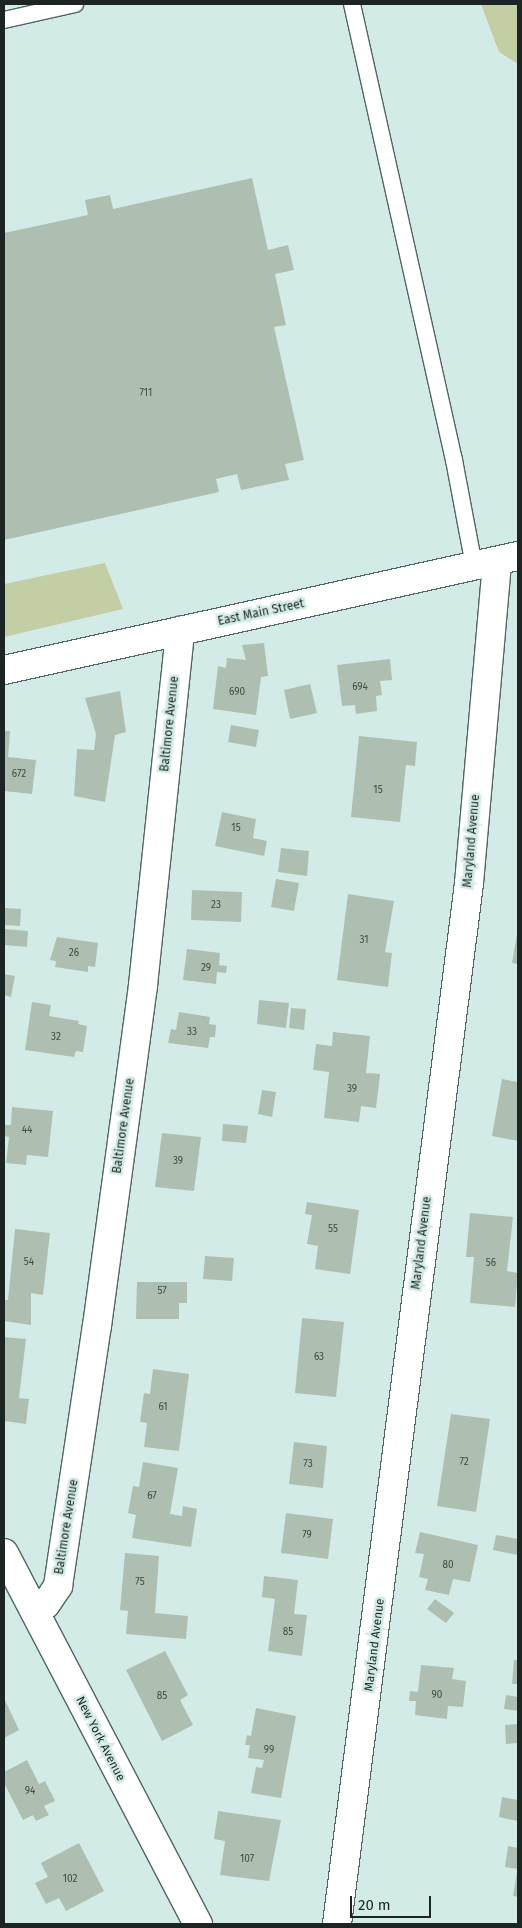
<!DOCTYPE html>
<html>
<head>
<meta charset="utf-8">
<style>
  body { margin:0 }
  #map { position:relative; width:522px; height:1928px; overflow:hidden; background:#d3ebe7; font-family:"Fira Sans",sans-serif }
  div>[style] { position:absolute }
  .green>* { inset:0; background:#c3cea5 }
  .building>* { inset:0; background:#aebfb2 }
  .roads { filter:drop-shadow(1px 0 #506663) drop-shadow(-1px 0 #506663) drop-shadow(0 1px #506663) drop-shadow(0 -1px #506663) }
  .lane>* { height:16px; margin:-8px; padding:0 8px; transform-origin:8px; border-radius:8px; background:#fff }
  .street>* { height:28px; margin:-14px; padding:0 14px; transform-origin:14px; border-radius:14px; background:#fff }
  .secondary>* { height:28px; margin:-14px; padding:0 14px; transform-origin:14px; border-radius:14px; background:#fff }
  span { translate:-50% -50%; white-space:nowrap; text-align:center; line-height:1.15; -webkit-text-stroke:5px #d3ebe7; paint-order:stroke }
  .number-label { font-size:10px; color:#404c47 }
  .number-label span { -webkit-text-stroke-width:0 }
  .street-label { font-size:12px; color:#1c2523 }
  .frame { position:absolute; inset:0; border:5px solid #1c2523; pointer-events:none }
  .scale { position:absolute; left:350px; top:1896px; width:81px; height:22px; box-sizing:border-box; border:2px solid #1c2523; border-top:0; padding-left:6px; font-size:15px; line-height:18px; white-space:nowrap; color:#1c2523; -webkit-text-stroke:4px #d3ebe7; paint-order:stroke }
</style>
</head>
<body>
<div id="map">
  <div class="green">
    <div style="clip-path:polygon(481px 4px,518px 4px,518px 64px,499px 52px)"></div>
    <div style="clip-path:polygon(105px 563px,123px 609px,4px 637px,4px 584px)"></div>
  </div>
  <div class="building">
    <div style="clip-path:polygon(252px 178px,268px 250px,288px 245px,294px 270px,275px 274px,286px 325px,274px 327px,304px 460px,285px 464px,289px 480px,241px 490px,237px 474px,216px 479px,219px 492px,4px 540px,4px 233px,88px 215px,85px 200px,110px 195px,113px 209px)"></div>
    <div style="clip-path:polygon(264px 643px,268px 676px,261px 677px,256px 715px,213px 709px,218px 666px,226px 668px,227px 658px,246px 660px,242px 645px)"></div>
    <div style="clip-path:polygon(390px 659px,392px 680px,380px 681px,382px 695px,376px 696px,377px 711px,356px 714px,355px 705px,342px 706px,337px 665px)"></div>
    <div style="clip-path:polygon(310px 684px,317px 713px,290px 719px,284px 690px)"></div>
    <div style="clip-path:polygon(120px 691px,126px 732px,115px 735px,105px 802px,74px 796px,77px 749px,94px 750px,96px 734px,85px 698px)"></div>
    <div style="clip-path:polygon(231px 725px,259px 730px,256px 747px,228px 742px)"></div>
    <div style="clip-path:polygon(4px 731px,10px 731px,8px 757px,36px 760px,32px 794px,4px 791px)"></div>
    <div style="clip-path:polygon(359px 736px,417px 742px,415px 766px,406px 765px,400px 822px,351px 817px)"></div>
    <div style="clip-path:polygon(222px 812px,256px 819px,253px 838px,267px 841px,264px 856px,215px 846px)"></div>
    <div style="clip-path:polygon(281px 848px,309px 851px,307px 876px,278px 872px)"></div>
    <div style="clip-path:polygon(276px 879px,299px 883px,294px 911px,271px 907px)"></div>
    <div style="clip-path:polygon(192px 890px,242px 892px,241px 922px,191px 920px)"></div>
    <div style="clip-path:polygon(348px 894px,394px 901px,385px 952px,392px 953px,388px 987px,337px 980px)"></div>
    <div style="clip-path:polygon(4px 908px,21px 909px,20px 926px,4px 925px)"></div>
    <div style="clip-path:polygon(4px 929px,28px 931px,27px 947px,4px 945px)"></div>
    <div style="clip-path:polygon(517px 934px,518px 934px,518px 964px,512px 963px)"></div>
    <div style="clip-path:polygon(57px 937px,98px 943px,95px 967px,88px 966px,88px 972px,55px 967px,56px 961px,50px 960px)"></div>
    <div style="clip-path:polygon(187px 949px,220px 953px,219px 965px,227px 966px,226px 973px,217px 972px,216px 984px,183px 980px)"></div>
    <div style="clip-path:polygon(4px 974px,15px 976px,11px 997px,4px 995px)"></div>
    <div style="clip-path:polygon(259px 1000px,289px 1003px,286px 1028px,257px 1024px)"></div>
    <div style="clip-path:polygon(32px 1002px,51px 1005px,49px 1016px,79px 1021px,78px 1024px,87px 1026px,83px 1052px,76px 1051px,74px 1057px,25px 1050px)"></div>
    <div style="clip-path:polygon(291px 1008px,306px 1009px,304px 1030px,289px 1028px)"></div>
    <div style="clip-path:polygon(179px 1012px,210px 1017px,209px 1024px,216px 1025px,215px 1037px,210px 1037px,208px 1048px,168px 1043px,171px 1029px,176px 1030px)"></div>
    <div style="clip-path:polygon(333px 1032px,370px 1036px,366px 1073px,380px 1074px,376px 1108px,361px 1106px,359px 1122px,324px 1118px,329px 1072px,313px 1070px,316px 1044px,332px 1046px)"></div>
    <div style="clip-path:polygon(502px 1079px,518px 1082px,518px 1141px,492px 1136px)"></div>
    <div style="clip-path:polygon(262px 1090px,276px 1092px,272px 1117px,258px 1114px)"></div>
    <div style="clip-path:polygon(12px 1107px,53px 1111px,48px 1157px,27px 1155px,26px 1165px,6px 1163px,9px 1137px,4px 1136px,4px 1125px,11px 1125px)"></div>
    <div style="clip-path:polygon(223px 1124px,248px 1126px,246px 1143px,222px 1141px)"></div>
    <div style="clip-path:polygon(162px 1133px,201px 1137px,194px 1191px,155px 1187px)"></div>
    <div style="clip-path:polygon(307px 1202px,359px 1210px,350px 1274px,315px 1269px,318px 1246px,307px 1244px,312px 1215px,305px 1214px)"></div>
    <div style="clip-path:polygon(470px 1213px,513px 1217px,507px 1271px,518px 1273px,515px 1307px,470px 1303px,474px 1257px,466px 1257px)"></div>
    <div style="clip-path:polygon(15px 1229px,50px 1233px,43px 1295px,31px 1293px,31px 1325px,4px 1321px,4px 1300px,8px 1300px)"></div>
    <div style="clip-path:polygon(205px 1256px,234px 1258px,232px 1281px,203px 1279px)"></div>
    <div style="clip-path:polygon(137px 1282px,187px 1282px,187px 1303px,179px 1303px,179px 1319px,136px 1319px)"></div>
    <div style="clip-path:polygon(302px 1318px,344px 1322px,336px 1397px,295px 1393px)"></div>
    <div style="clip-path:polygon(4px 1337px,26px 1339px,19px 1398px,29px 1399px,26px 1424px,4px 1421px)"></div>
    <div style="clip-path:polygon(153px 1369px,189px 1374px,179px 1451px,144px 1447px,147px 1423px,140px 1422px,144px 1393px,150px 1394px)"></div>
    <div style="clip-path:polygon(451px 1414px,490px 1419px,476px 1512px,437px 1506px)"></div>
    <div style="clip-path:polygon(294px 1442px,327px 1446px,323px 1488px,289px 1484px)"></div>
    <div style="clip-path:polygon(143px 1462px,178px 1468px,170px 1514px,182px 1516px,183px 1506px,197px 1509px,191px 1547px,132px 1538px,136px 1515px,128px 1513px,133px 1486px,139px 1487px)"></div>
    <div style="clip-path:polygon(286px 1513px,333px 1519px,328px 1559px,281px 1553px)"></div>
    <div style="clip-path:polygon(420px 1532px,478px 1545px,470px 1582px,453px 1579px,449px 1595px,425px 1590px,428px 1579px,419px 1577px,424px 1554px,415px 1553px)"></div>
    <div style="clip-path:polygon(496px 1535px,518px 1539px,518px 1555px,493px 1550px)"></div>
    <div style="clip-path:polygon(125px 1553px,159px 1556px,155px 1613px,188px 1616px,186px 1639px,126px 1634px,128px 1611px,120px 1610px)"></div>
    <div style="clip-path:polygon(264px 1576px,298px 1580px,294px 1614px,307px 1615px,302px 1656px,268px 1651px,275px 1599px,262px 1597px)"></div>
    <div style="clip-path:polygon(435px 1599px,454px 1613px,446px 1623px,427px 1609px)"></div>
    <div style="clip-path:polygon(165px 1651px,188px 1695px,180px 1700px,193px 1725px,162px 1741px,126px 1670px)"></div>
    <div style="clip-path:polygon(514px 1660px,518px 1660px,518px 1684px,512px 1684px)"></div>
    <div style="clip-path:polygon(421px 1665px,454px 1668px,452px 1679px,466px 1681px,463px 1707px,448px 1706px,447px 1719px,415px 1715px,416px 1701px,409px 1701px,410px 1691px,418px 1692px)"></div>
    <div style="clip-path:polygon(506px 1695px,518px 1697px,518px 1711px,504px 1709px)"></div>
    <div style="clip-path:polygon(4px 1698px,19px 1730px,4px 1738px)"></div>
    <div style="clip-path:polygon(256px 1708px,296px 1716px,281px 1798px,251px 1793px,256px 1767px,262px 1768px,264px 1760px,248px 1758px,250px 1745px,245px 1745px,247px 1735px,251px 1736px)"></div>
    <div style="clip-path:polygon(518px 1724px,518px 1743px,506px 1744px,505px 1725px)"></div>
    <div style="clip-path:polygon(27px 1760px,39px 1784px,45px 1781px,55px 1801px,44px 1806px,49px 1815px,36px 1821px,33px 1815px,23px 1820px,4px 1783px,4px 1772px)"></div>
    <div style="clip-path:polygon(502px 1797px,518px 1800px,517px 1821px,499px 1817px)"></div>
    <div style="clip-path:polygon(218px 1811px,281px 1820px,269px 1881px,220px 1875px,225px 1841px,214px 1839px)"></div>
    <div style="clip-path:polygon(79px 1843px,104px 1891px,66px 1911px,59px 1898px,46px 1904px,35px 1883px,48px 1877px,41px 1863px)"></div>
    <div style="clip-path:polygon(508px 1846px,518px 1848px,518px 1869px,505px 1867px)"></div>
    <div style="clip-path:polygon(517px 1872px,518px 1872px,518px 1897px,513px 1896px)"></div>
  </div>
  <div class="roads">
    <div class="lane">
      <div style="left:352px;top:4px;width:467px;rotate:77.4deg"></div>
      <div style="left:454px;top:460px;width:108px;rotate:79.3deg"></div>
      <div style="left:4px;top:20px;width:73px;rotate:-12.7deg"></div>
    </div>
    <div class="street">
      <div style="left:4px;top:1553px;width:419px;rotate:62.4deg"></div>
      <div style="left:34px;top:1610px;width:13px;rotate:-27deg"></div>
      <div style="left:46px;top:1604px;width:22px;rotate:-56deg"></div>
      <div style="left:58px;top:1586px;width:263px;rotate:-81.5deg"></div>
      <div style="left:97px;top:1326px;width:344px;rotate:-82.3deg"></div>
      <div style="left:143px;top:985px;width:356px;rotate:-84deg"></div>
      <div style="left:337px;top:1924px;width:1049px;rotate:-82.77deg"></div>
      <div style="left:469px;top:883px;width:323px;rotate:-85deg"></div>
    </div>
    <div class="secondary">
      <div style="left:4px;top:670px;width:526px;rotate:-12.51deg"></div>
    </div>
  </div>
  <div class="number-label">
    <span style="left:146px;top:394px">711</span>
    <span style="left:360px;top:688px">694</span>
    <span style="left:237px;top:693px">690</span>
    <span style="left:19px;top:775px">672</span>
    <span style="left:378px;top:791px">15</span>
    <span style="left:236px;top:829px">15</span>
    <span style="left:216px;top:906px">23</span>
    <span style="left:364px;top:941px">31</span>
    <span style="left:74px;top:954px">26</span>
    <span style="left:206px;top:969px">29</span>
    <span style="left:192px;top:1033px">33</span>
    <span style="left:56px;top:1038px">32</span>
    <span style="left:352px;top:1090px">39</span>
    <span style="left:27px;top:1131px">44</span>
    <span style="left:178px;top:1162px">39</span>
    <span style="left:333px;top:1230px">55</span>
    <span style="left:29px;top:1263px">54</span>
    <span style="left:491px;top:1264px">56</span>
    <span style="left:162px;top:1292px">57</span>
    <span style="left:319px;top:1358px">63</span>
    <span style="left:163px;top:1408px">61</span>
    <span style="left:464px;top:1463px">72</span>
    <span style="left:308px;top:1465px">73</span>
    <span style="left:152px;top:1497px">67</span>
    <span style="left:307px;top:1536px">79</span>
    <span style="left:448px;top:1566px">80</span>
    <span style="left:140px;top:1583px">75</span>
    <span style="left:288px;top:1633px">85</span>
    <span style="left:437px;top:1696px">90</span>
    <span style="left:162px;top:1697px">85</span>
    <span style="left:269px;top:1751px">99</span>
    <span style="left:30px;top:1792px">94</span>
    <span style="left:247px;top:1860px">107</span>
    <span style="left:70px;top:1880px">102</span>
  </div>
  <div class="street-label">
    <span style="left:261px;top:613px;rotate:-12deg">East Main Street</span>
    <span style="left:170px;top:724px;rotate:-84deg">Baltimore Avenue</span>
    <span style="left:472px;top:841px;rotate:-85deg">Maryland Avenue</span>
    <span style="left:124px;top:1126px;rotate:-82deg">Baltimore Avenue</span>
    <span style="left:422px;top:1243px;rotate:-83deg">Maryland Avenue</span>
    <span style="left:67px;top:1527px;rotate:-81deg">Baltimore Avenue</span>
    <span style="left:375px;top:1645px;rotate:-83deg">Maryland Avenue</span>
    <span style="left:100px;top:1739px;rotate:63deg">New York Avenue</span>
  </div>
  <div class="frame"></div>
  <div class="scale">20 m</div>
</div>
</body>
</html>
